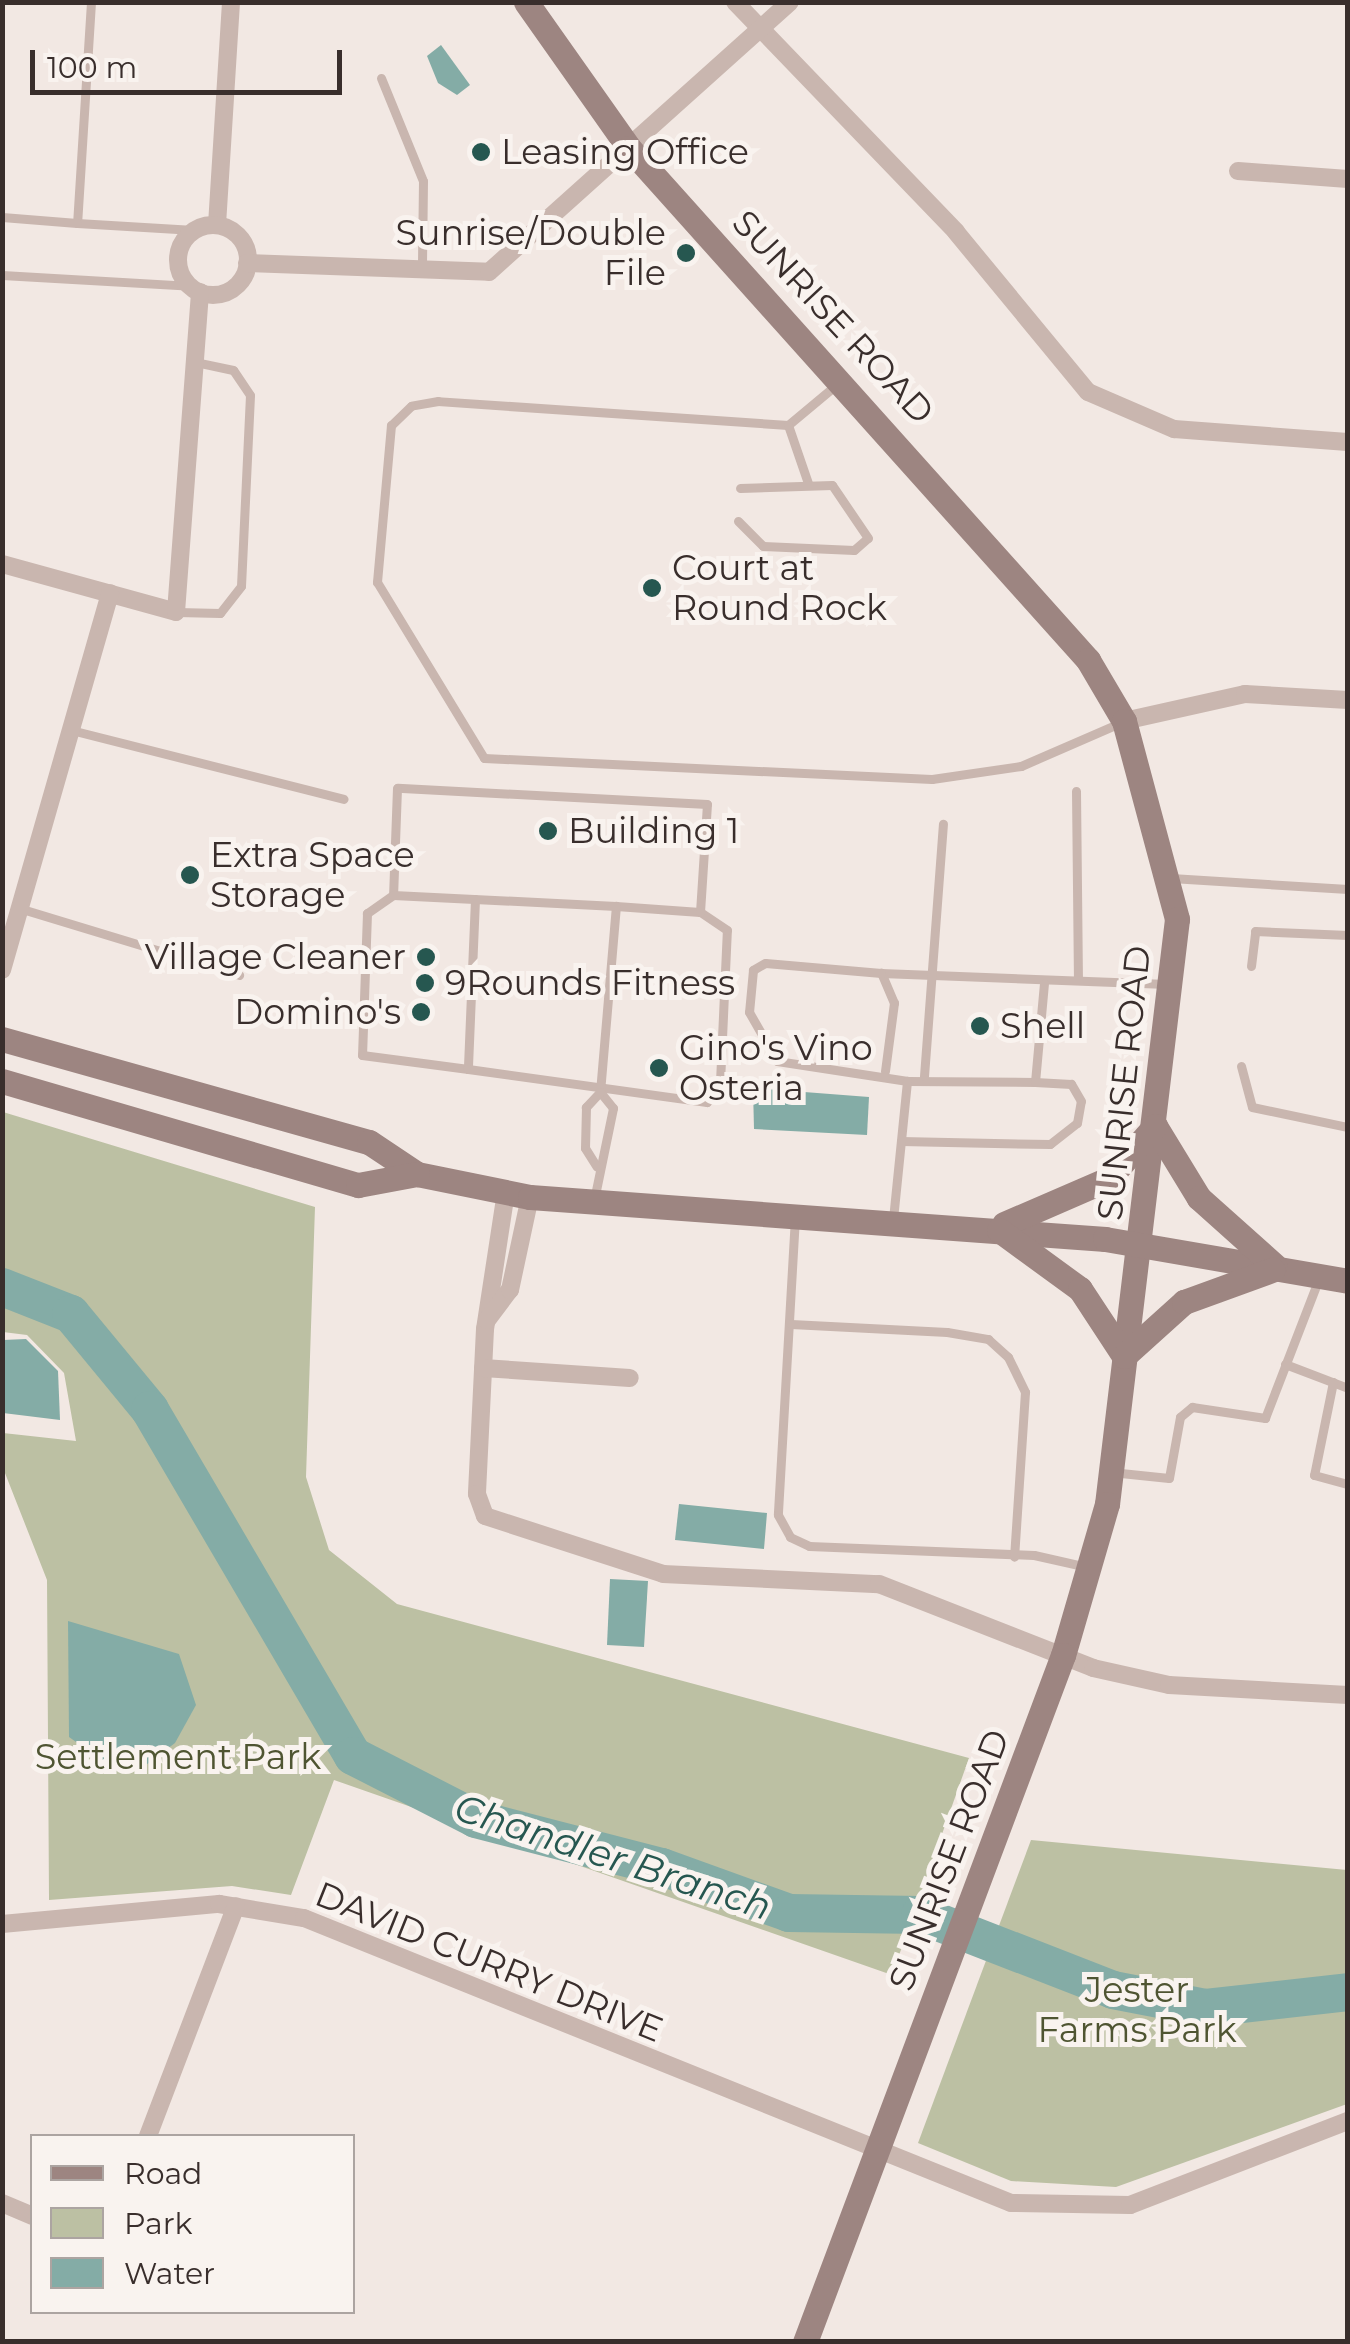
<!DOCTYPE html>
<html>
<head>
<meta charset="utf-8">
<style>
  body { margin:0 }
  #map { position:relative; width:1350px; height:2344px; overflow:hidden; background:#f2e8e3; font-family:Montserrat,sans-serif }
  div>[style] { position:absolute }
  .green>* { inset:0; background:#bcc0a3 }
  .water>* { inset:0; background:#84aca6 }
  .river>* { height:38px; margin:-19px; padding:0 19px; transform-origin:19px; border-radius:19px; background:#84aca6 }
  .service>* { height:9px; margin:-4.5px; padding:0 4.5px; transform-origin:4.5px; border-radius:4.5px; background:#c9b6af }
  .minor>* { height:18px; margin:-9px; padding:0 9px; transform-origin:9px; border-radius:9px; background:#c9b6af }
  .minor>.ring { margin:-9px; padding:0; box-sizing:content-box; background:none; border:18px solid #c9b6af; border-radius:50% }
  .secondary>* { height:25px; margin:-12.5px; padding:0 12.5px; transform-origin:12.5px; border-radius:12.5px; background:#9d8581 }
  .dots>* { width:28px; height:28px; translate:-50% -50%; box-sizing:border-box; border:5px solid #f9f3ef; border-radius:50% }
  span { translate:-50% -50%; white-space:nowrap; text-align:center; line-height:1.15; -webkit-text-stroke:10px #f9f3ef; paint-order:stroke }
  .poi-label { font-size:35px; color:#392e2c }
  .left { translate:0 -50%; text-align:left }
  .right { translate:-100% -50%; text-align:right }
  .street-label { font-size:35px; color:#392e2c }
  .park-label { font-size:35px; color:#4f5532 }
  .water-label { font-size:38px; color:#265750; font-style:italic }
  .frame { position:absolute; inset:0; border:5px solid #392e2c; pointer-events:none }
  .legend { position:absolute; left:30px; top:2134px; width:325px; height:180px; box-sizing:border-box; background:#f9f3ef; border:2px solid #aca4a1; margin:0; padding:12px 18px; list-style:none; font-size:30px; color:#392e2c }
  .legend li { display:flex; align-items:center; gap:20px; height:50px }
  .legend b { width:50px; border:2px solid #aca4a1 }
  .scale { position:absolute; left:30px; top:50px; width:312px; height:45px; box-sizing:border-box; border:5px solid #392e2c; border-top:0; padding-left:12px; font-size:30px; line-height:35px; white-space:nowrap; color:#392e2c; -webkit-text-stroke:8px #f9f3ef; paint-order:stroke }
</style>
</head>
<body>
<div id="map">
  <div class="green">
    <div style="clip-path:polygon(3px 1112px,315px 1207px,306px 1477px,329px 1550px,397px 1604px,969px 1758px,892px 1975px,334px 1780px,291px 1895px,232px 1886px,49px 1900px,47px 1580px,3px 1468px,3px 1433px,76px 1441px,64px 1373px,27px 1335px,3px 1332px)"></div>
    <div style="clip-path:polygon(1031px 1840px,1347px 1870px,1347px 2104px,1116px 2187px,1011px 2181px,918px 2143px)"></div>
  </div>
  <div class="water">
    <div style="clip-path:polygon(441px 45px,470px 85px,457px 95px,438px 83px,427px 56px)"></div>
    <div style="clip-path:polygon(753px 1088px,869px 1097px,867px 1135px,754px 1129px)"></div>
    <div style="clip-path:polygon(26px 1339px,58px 1371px,60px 1420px,3px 1413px,3px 1340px)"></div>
    <div style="clip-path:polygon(679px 1504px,767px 1513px,764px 1549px,675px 1540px)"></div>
    <div style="clip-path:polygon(610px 1579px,648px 1581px,644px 1647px,607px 1645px)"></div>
    <div style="clip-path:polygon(68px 1621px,179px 1654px,196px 1705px,175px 1743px,138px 1771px,114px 1769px,69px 1737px)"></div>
  </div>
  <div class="river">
    <div style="left:2px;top:1287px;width:74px;rotate:21.4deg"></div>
    <div style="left:71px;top:1314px;width:124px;rotate:50.5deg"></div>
    <div style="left:150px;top:1410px;width:401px;rotate:59.6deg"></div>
    <div style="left:353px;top:1756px;width:138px;rotate:27.1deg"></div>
    <div style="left:476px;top:1819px;width:192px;rotate:14.5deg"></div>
    <div style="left:662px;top:1867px;width:135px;rotate:19.9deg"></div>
    <div style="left:789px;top:1913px;width:131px;rotate:0.9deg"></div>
    <div style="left:920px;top:1915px;width:207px;rotate:21.2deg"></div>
    <div style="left:1113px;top:1990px;width:95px;rotate:11deg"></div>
    <div style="left:1206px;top:2008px;width:143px;rotate:-6.4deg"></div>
  </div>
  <div class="service">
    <div style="left:91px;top:2px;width:221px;rotate:93.6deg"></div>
    <div style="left:77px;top:223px;width:117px;rotate:3.4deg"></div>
    <div style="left:381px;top:78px;width:111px;rotate:67.8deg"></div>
    <div style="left:423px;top:181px;width:87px;rotate:90.7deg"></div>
    <div style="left:2px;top:217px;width:75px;rotate:4.6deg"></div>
    <div style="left:2px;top:275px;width:189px;rotate:3.3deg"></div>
    <div style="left:836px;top:385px;width:62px;rotate:140.2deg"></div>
    <div style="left:788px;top:425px;width:351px;rotate:-176.1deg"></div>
    <div style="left:438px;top:401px;width:27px;rotate:170deg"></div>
    <div style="left:411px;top:406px;width:28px;rotate:136deg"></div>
    <div style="left:391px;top:425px;width:158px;rotate:95.1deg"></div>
    <div style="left:377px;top:582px;width:206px;rotate:58.7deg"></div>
    <div style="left:484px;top:758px;width:448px;rotate:2.7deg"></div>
    <div style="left:932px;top:779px;width:90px;rotate:-8.3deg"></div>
    <div style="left:1021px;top:766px;width:110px;rotate:-23.5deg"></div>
    <div style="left:788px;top:425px;width:61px;rotate:71deg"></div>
    <div style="left:738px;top:521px;width:35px;rotate:45deg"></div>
    <div style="left:763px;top:546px;width:91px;rotate:2.5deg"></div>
    <div style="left:854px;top:550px;width:18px;rotate:-41deg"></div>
    <div style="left:868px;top:538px;width:64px;rotate:-124.2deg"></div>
    <div style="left:832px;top:485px;width:92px;rotate:178.1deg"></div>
    <div style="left:177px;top:612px;width:43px;rotate:1.3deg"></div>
    <div style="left:220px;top:613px;width:34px;rotate:-52deg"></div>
    <div style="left:241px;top:586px;width:191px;rotate:-87.3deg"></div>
    <div style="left:250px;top:395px;width:30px;rotate:-124deg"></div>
    <div style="left:233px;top:370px;width:38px;rotate:-168deg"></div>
    <div style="left:75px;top:731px;width:277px;rotate:14.2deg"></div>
    <div style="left:1076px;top:791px;width:189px;rotate:89.4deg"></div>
    <div style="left:1171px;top:878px;width:177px;rotate:3.6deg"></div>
    <div style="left:393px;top:895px;width:32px;rotate:145deg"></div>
    <div style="left:367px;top:913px;width:142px;rotate:92deg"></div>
    <div style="left:362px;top:1055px;width:107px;rotate:7.5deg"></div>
    <div style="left:475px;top:899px;width:170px;rotate:92.4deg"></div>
    <div style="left:468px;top:1069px;width:241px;rotate:7.9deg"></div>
    <div style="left:707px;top:1102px;width:24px;rotate:-57deg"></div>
    <div style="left:720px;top:1082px;width:152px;rotate:-87.4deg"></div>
    <div style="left:727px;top:930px;width:32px;rotate:-146deg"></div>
    <div style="left:22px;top:909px;width:227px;rotate:16.9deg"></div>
    <div style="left:1251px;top:966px;width:35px;rotate:-83deg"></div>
    <div style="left:1255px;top:931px;width:93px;rotate:2.5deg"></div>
    <div style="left:881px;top:973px;width:286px;rotate:2.2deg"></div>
    <div style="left:1241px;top:1066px;width:42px;rotate:75deg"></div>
    <div style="left:1252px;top:1107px;width:98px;rotate:11.8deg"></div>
    <div style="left:885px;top:1071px;width:69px;rotate:-82.5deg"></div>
    <div style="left:894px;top:1003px;width:33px;rotate:-113deg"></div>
    <div style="left:881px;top:973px;width:116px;rotate:-175.1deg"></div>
    <div style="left:765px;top:963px;width:14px;rotate:150deg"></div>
    <div style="left:753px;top:970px;width:42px;rotate:95.4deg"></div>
    <div style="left:749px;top:1012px;width:56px;rotate:60.3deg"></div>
    <div style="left:777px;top:1061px;width:132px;rotate:8.7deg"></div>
    <div style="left:907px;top:1081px;width:128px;rotate:0.4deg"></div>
    <div style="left:1035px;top:1082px;width:99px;rotate:-84.8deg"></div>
    <div style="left:924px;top:1076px;width:253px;rotate:-85.7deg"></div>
    <div style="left:600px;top:1092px;width:187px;rotate:-85.1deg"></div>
    <div style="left:616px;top:906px;width:84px;rotate:4.1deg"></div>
    <div style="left:700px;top:912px;width:108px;rotate:-86.3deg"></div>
    <div style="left:707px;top:804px;width:310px;rotate:-177deg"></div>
    <div style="left:397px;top:788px;width:107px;rotate:92.1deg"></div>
    <div style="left:393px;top:895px;width:223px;rotate:2.8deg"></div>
    <div style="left:901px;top:1141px;width:149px;rotate:1.2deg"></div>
    <div style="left:1050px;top:1144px;width:34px;rotate:-38deg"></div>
    <div style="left:1077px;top:1123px;width:22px;rotate:-80deg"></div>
    <div style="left:1081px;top:1101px;width:20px;rotate:-120deg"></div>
    <div style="left:1071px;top:1084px;width:36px;rotate:-177deg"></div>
    <div style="left:594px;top:1200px;width:94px;rotate:-78.3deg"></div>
    <div style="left:613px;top:1108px;width:21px;rotate:-129deg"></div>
    <div style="left:600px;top:1092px;width:21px;rotate:133deg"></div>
    <div style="left:586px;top:1107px;width:41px;rotate:91.4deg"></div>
    <div style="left:585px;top:1148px;width:22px;rotate:58deg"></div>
    <div style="left:795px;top:1217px;width:298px;rotate:93.3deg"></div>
    <div style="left:778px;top:1515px;width:25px;rotate:61deg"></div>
    <div style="left:790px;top:1537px;width:21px;rotate:25deg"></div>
    <div style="left:809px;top:1546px;width:225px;rotate:2.3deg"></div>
    <div style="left:1034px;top:1555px;width:54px;rotate:12.8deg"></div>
    <div style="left:893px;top:1219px;width:139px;rotate:-84.2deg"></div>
    <div style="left:791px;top:1324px;width:156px;rotate:2.9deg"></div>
    <div style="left:947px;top:1332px;width:42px;rotate:9.7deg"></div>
    <div style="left:988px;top:1339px;width:27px;rotate:42deg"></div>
    <div style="left:1008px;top:1357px;width:39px;rotate:64deg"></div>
    <div style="left:1025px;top:1392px;width:165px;rotate:93.8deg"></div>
    <div style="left:1285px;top:1364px;width:67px;rotate:20.9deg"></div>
    <div style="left:1333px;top:1382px;width:95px;rotate:101.5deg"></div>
    <div style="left:1314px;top:1475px;width:35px;rotate:15deg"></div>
    <div style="left:1111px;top:1472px;width:58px;rotate:5.9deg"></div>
    <div style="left:1169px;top:1478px;width:62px;rotate:-79.8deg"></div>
    <div style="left:1180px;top:1417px;width:16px;rotate:-40deg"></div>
    <div style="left:1192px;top:1407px;width:74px;rotate:8.6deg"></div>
    <div style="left:1265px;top:1418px;width:150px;rotate:-68.9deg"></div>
  </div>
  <div class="minor">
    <div style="left:735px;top:2px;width:319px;rotate:46.1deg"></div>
    <div style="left:956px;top:232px;width:207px;rotate:50.5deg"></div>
    <div style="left:1088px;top:392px;width:94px;rotate:23.3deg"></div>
    <div style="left:1174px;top:429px;width:174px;rotate:4.3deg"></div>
    <div style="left:1238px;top:171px;width:110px;rotate:4.2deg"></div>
    <div style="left:217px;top:225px;width:223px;rotate:-86.4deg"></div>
    <div class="ring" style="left:178px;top:225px;width:52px;height:52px"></div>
    <div style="left:247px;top:263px;width:242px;rotate:2.1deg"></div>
    <div style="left:489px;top:272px;width:404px;rotate:-41.9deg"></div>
    <div style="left:2px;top:564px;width:180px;rotate:15.4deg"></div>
    <div style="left:176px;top:612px;width:321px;rotate:-85.7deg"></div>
    <div style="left:1124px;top:721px;width:124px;rotate:-12.6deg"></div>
    <div style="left:1245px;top:694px;width:103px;rotate:3.3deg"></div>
    <div style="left:2px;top:970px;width:392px;rotate:-74deg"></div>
    <div style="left:506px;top:1192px;width:139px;rotate:98.7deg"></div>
    <div style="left:485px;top:1329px;width:165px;rotate:92.8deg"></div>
    <div style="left:477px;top:1494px;width:23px;rotate:70deg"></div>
    <div style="left:485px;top:1516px;width:187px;rotate:18deg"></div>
    <div style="left:663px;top:1574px;width:216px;rotate:2.7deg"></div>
    <div style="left:879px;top:1584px;width:230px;rotate:21.4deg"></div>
    <div style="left:1093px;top:1668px;width:78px;rotate:12.6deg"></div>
    <div style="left:1169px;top:1685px;width:179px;rotate:3.2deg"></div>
    <div style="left:487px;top:1320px;width:38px;rotate:-53deg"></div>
    <div style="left:510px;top:1290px;width:95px;rotate:-77.9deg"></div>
    <div style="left:483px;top:1368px;width:147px;rotate:3.9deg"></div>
    <div style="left:2px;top:1924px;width:218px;rotate:-5.3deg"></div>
    <div style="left:219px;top:1904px;width:86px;rotate:9.4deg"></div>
    <div style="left:304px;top:1918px;width:762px;rotate:21.95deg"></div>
    <div style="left:1011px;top:2203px;width:119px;rotate:1deg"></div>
    <div style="left:1130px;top:2205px;width:234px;rotate:-21.1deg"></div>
    <div style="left:148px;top:2136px;width:246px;rotate:-69.1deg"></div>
    <div style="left:2px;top:2203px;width:33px;rotate:23deg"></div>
  </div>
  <div class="secondary">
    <div style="left:526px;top:2px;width:179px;rotate:54.8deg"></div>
    <div style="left:629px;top:148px;width:688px;rotate:48.12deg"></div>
    <div style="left:1088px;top:660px;width:71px;rotate:59.5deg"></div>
    <div style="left:1124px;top:721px;width:205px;rotate:75deg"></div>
    <div style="left:1177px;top:919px;width:589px;rotate:96.82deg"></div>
    <div style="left:1107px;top:1504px;width:157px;rotate:106.2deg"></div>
    <div style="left:1063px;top:1655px;width:734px;rotate:110.58deg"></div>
    <div style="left:2px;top:1039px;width:381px;rotate:15.7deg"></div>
    <div style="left:369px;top:1142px;width:58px;rotate:33.7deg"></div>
    <div style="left:417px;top:1174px;width:115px;rotate:11.5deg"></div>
    <div style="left:530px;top:1197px;width:577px;rotate:4.18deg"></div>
    <div style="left:1105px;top:1239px;width:247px;rotate:9.8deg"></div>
    <div style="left:2px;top:1081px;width:371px;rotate:16.3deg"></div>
    <div style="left:358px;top:1185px;width:60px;rotate:-10.6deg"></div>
    <div style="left:1155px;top:1126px;width:84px;rotate:58.6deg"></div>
    <div style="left:1199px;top:1198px;width:101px;rotate:41.8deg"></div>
    <div style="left:1004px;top:1224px;width:113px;rotate:-23.4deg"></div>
    <div style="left:1108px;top:1179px;width:71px;rotate:-48.4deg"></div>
    <div style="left:999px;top:1230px;width:100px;rotate:36.1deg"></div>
    <div style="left:1080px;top:1289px;width:80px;rotate:56.7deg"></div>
    <div style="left:1124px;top:1356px;width:81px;rotate:-42deg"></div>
    <div style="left:1184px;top:1302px;width:94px;rotate:-20deg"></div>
  </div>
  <div class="dots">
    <div style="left:481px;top:152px;background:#265750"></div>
    <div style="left:686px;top:253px;background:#265750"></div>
    <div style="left:652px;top:588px;background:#265750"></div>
    <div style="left:548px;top:831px;background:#265750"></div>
    <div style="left:190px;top:875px;background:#265750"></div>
    <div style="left:426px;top:957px;background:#265750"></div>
    <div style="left:425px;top:983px;background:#265750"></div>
    <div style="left:421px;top:1012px;background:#265750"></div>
    <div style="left:980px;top:1026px;background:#265750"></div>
    <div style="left:659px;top:1068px;background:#265750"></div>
  </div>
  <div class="poi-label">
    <span class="left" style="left:501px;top:152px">Leasing Office</span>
    <span class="right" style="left:666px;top:253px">Sunrise/Double<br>File</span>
    <span class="left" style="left:672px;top:588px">Court at<br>Round Rock</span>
    <span class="left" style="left:568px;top:831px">Building 1</span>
    <span class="left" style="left:210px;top:875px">Extra Space<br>Storage</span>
    <span class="right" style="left:406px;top:957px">Village Cleaner</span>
    <span class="left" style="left:445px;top:983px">9Rounds Fitness</span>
    <span class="right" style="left:401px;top:1012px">Domino's</span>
    <span class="left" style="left:1000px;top:1026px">Shell</span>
    <span class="left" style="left:679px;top:1068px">Gino's Vino<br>Osteria</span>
  </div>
  <div class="street-label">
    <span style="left:833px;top:317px;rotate:47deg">SUNRISE ROAD</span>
    <span style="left:1124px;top:1083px;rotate:-84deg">SUNRISE ROAD</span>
    <span style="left:949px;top:1860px;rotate:-69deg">SUNRISE ROAD</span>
    <span style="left:489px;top:1962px;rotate:22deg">DAVID CURRY DRIVE</span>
  </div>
  <div class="park-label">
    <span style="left:178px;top:1757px">Settlement Park</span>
    <span style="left:1137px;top:2010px">Jester<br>Farms Park</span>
  </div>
  <div class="water-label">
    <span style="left:613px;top:1857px;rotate:18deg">Chandler Branch</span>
  </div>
  <div class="frame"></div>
  <ul class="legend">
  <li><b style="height:12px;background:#9d8581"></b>Road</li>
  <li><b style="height:28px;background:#bcc0a3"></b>Park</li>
  <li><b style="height:28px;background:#84aca6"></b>Water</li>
  </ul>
  <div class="scale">100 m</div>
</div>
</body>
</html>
